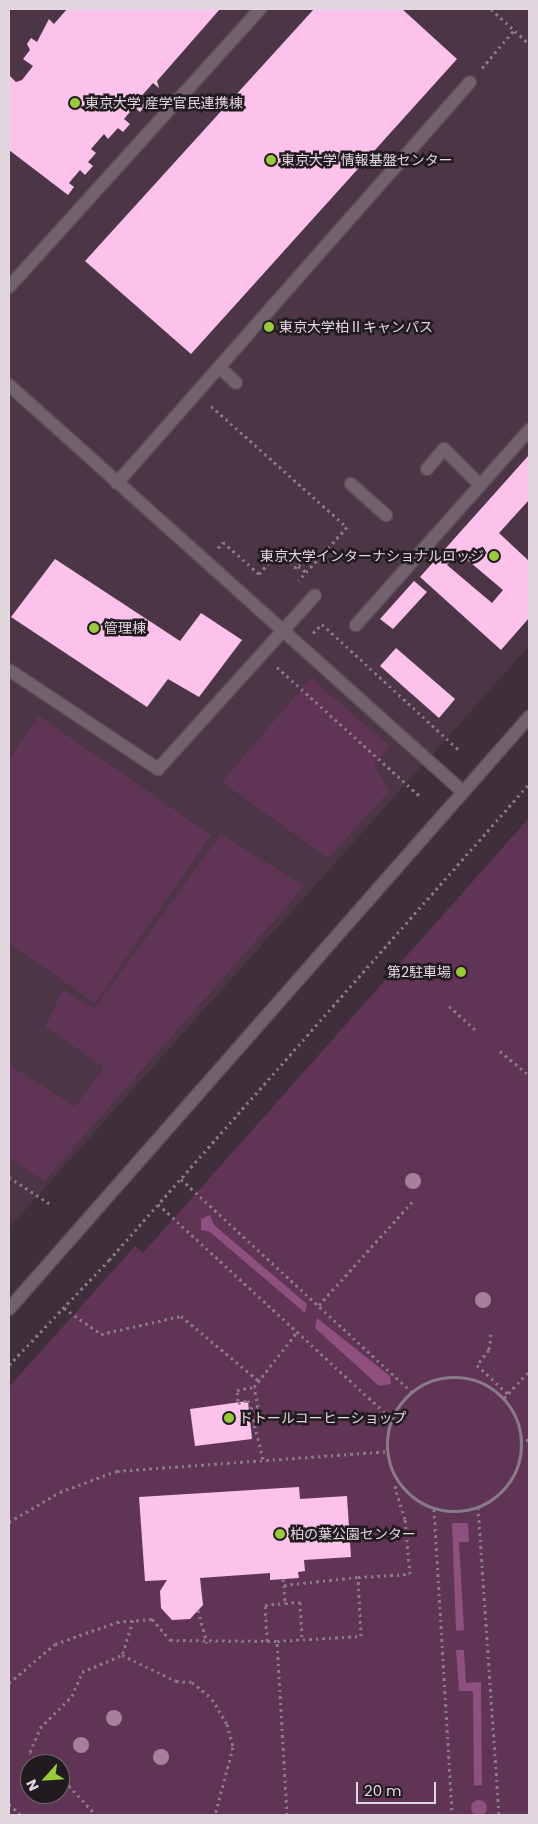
<!DOCTYPE html>
<html>
<head>
<meta charset="utf-8">
<style>
  body { margin:0 }
  #map { position:relative; width:538px; height:1824px; overflow:hidden; background:#3f2f3a; font-family:Poppins,"Noto Sans JP",sans-serif }
  div>[style] { position:absolute }
  .built>* { inset:0; background:#4c3646 }
  .green>* { inset:0; background:#603455 }
  .water>* { inset:0; background:#8f4f7f }
  .round { border-radius:50% }
  .building>* { inset:0; background:#fcc2eb }
  .path>* { height:3px; margin-top:-1.5px; transform-origin:0; background:repeating-linear-gradient(90deg,#897b85 0 2.5px,transparent 0 6.5px) }
  .path>.ring { margin:-1.5px; padding:0; box-sizing:content-box; background:none; border:3px solid #897b85; border-radius:50% }
  .roads { filter:drop-shadow(1px 0 #5a4d57) drop-shadow(-1px 0 #5a4d57) drop-shadow(0 1px #5a4d57) drop-shadow(0 -1px #5a4d57) }
  .minor>* { height:12px; margin:-6px; padding:0 6px; transform-origin:6px; border-radius:6px; background:#73616e }
  .trees>* { width:16px; height:16px; margin:-8px; border-radius:50%; background:#a7819c }
  .dots>* { width:14px; height:14px; translate:-50% -50%; box-sizing:border-box; border:2px solid #211a1f; border-radius:50% }
  span { translate:-50% -50%; white-space:nowrap; text-align:center; line-height:1.15; -webkit-text-stroke:5px #211a1f; paint-order:stroke }
  .poi-label { font-size:14px; color:#e2d7df }
  .left { translate:0 -50%; text-align:left }
  .right { translate:-100% -50%; text-align:right }
  .frame { position:absolute; inset:0; border:10px solid #e2d7df; pointer-events:none }
  .north { position:absolute; left:20px; top:1754px; width:50px; height:50px; box-sizing:border-box; background:#211a1f; border:1px solid #6e666c; border-radius:50%; rotate:244deg; font-size:14px; font-weight:700; line-height:20px; text-align:center; color:#e2d7df }
  .north::after { content:''; display:block; margin:auto; width:18px; height:22px; background:#99cb36; clip-path:polygon(50% 0,100% 100%,50% 72%,0 100%) }
  .scale { position:absolute; left:356px; top:1782px; width:80px; height:22px; box-sizing:border-box; border:2px solid #e2d7df; border-top:0; padding-left:6px; font-size:15px; line-height:18px; white-space:nowrap; color:#e2d7df; -webkit-text-stroke:4px #211a1f; paint-order:stroke }
</style>
</head>
<body>
<div id="map">
  <div class="built">
    <div style="clip-path:polygon(9px 9px,529px 9px,529px 646px,9px 1228px)"></div>
  </div>
  <div class="green">
    <div style="clip-path:polygon(311px 678px,389px 746px,374px 765px,389px 791px,328px 858px,222px 782px)"></div>
    <div style="clip-path:polygon(39px 716px,211px 835px,95px 1003px,9px 943px,9px 760px)"></div>
    <div style="clip-path:polygon(evenodd,529px 818px,529px 1815px,9px 1815px,9px 1387px,135px 1246px,143px 1253px,529px 818px,30px 1764px,60px 1764px,60px 1794px,30px 1794px,30px 1764px)"></div>
    <div style="clip-path:polygon(221px 834px,304px 886px,44px 1181px,9px 1158px,9px 1065px,75px 1107px,104px 1067px,45px 1027px,63px 990px,94px 1009px)"></div>
  </div>
  <div class="water">
    <div style="clip-path:polygon(210px 1215px,214px 1225px,307px 1304px,305px 1313px,210px 1232px,201px 1230px,201px 1219px)"></div>
    <div style="clip-path:polygon(317px 1318px,390px 1376px,391px 1384px,379px 1386px,315px 1328px)"></div>
    <div style="clip-path:polygon(452px 1523px,468px 1523px,469px 1542px,459px 1542px,464px 1630px,456px 1631px)"></div>
    <div style="clip-path:polygon(456px 1650px,464px 1650px,466px 1683px,481px 1682px,482px 1785px,474px 1786px,473px 1691px,459px 1691px)"></div>
    <div class="round" style="left:471px;top:1800px;width:16px;height:16px"></div>
  </div>
  <div class="building">
    <div style="clip-path:polygon(67px 9px,220px 9px,157px 81px,159px 88px,153px 83px,138px 100px,145px 106px,140px 112px,134px 107px,124px 119px,130px 124px,123px 132px,118px 128px,108px 139px,104px 134px,91px 149px,96px 153px,88px 162px,93px 166px,85px 175px,80px 170px,69px 183px,74px 187px,68px 195px,9px 150px,9px 75px,16px 82px,22px 80px,33px 66px,23px 59px,30px 50px,27px 44px,31px 38px,37px 42px,49px 19px,54px 24px)"></div>
    <div style="clip-path:polygon(314px 9px,402px 9px,457px 59px,191px 354px,85px 261px)"></div>
    <div style="clip-path:polygon(evenodd,529px 455px,529px 500px,499px 533px,529px 561px,529px 618px,501px 650px,420px 577px,529px 455px,458px 552px,503px 590px,492px 603px,447px 565px,458px 552px)"></div>
    <div style="clip-path:polygon(55px 559px,180px 641px,201px 613px,242px 640px,199px 697px,168px 679px,147px 707px,11px 617px)"></div>
    <div style="clip-path:polygon(414px 581px,427px 592px,393px 629px,380px 619px)"></div>
    <div style="clip-path:polygon(396px 648px,455px 699px,439px 718px,380px 666px)"></div>
    <div style="clip-path:polygon(248px 1401px,252px 1439px,195px 1446px,190px 1409px)"></div>
    <div style="clip-path:polygon(299px 1487px,300px 1499px,347px 1496px,351px 1557px,304px 1560px,305px 1571px,298px 1572px,299px 1578px,270px 1580px,270px 1573px,200px 1578px,203px 1605px,190px 1619px,172px 1620px,161px 1608px,160px 1591px,167px 1580px,145px 1581px,139px 1497px)"></div>
  </div>
  <div class="path">
    <div style="left:491px;top:9px;width:52px;rotate:42.6deg"></div>
    <div style="left:482px;top:68px;width:50px;rotate:-49.9deg"></div>
    <div style="left:211px;top:406px;width:182px;rotate:41.7deg"></div>
    <div style="left:347px;top:527px;width:72px;rotate:132.2deg"></div>
    <div style="left:218px;top:548px;width:8px;rotate:-50deg"></div>
    <div style="left:223px;top:542px;width:48px;rotate:41.6deg"></div>
    <div style="left:259px;top:574px;width:33px;rotate:-49deg"></div>
    <div style="left:281px;top:549px;width:5px;rotate:53deg"></div>
    <div style="left:287px;top:550px;width:19px;rotate:43deg"></div>
    <div style="left:301px;top:563px;width:7px;rotate:135deg"></div>
    <div style="left:296px;top:568px;width:18px;rotate:-139deg"></div>
    <div style="left:282px;top:556px;width:8px;rotate:-50deg"></div>
    <div style="left:298px;top:566px;width:10px;rotate:37deg"></div>
    <div style="left:313px;top:633px;width:13px;rotate:-45deg"></div>
    <div style="left:322px;top:624px;width:188px;rotate:42.6deg"></div>
    <div style="left:277px;top:667px;width:194px;rotate:42.1deg"></div>
    <div style="left:449px;top:1006px;width:39px;rotate:42deg"></div>
    <div style="left:500px;top:1051px;width:38px;rotate:40deg"></div>
    <div style="left:9px;top:1177px;width:48px;rotate:33deg"></div>
    <div style="left:181px;top:1179px;width:313px;rotate:42.7deg"></div>
    <div style="left:158px;top:1204px;width:316px;rotate:42.6deg"></div>
    <div style="left:319px;top:1305px;width:139px;rotate:-47.9deg"></div>
    <div style="left:64px;top:1308px;width:45px;rotate:35.1deg"></div>
    <div style="left:101px;top:1334px;width:82px;rotate:-12.7deg"></div>
    <div style="left:181px;top:1316px;width:102px;rotate:39.8deg"></div>
    <div style="left:491px;top:1334px;width:16px;rotate:97deg"></div>
    <div style="left:489px;top:1350px;width:19px;rotate:129deg"></div>
    <div style="left:477px;top:1365px;width:42px;rotate:43.1deg"></div>
    <div style="left:9px;top:1365px;width:145px;rotate:-46.4deg"></div>
    <div style="left:109px;top:1260px;width:635px;rotate:-48.58deg"></div>
    <div class="ring" style="left:387px;top:1377px;width:131px;height:131px"></div>
    <div style="left:504px;top:1398px;width:37px;rotate:-47deg"></div>
    <div style="left:238px;top:1401px;width:11px;rotate:-95deg"></div>
    <div style="left:237px;top:1390px;width:17px;rotate:-10deg"></div>
    <div style="left:254px;top:1387px;width:70px;rotate:-52deg"></div>
    <div style="left:238px;top:1403px;width:10px;rotate:-17deg"></div>
    <div style="left:248px;top:1400px;width:61px;rotate:75.7deg"></div>
    <div style="left:250px;top:1408px;width:8px;rotate:-7deg"></div>
    <div style="left:258px;top:1407px;width:20px;rotate:-101deg"></div>
    <div style="left:520px;top:1440px;width:9px"></div>
    <div style="left:478px;top:1507px;width:309px;rotate:86.1deg"></div>
    <div style="left:434px;top:1509px;width:307px;rotate:86.6deg"></div>
    <div style="left:9px;top:1522px;width:59px;rotate:-30.5deg"></div>
    <div style="left:60px;top:1492px;width:61px;rotate:-20.2deg"></div>
    <div style="left:117px;top:1471px;width:271px;rotate:-4.2deg"></div>
    <div style="left:283px;top:1579px;width:6px;rotate:81deg"></div>
    <div style="left:284px;top:1585px;width:74px;rotate:-6.2deg"></div>
    <div style="left:284px;top:1585px;width:18px;rotate:87deg"></div>
    <div style="left:285px;top:1603px;width:15px;rotate:-4deg"></div>
    <div style="left:300px;top:1602px;width:37px;rotate:87deg"></div>
    <div style="left:198px;top:1610px;width:34px;rotate:75deg"></div>
    <div style="left:133px;top:1620px;width:37px;rotate:107deg"></div>
    <div style="left:122px;top:1655px;width:60px;rotate:25.7deg"></div>
    <div style="left:176px;top:1681px;width:16px;rotate:4deg"></div>
    <div style="left:192px;top:1682px;width:26px;rotate:40deg"></div>
    <div style="left:212px;top:1699px;width:29px;rotate:59deg"></div>
    <div style="left:227px;top:1724px;width:24px;rotate:75deg"></div>
    <div style="left:233px;top:1747px;width:70px;rotate:104.8deg"></div>
    <div style="left:267px;top:1641px;width:36px;rotate:-93deg"></div>
    <div style="left:265px;top:1605px;width:20px;rotate:-6deg"></div>
    <div style="left:9px;top:1683px;width:60px;rotate:-40.3deg"></div>
    <div style="left:55px;top:1644px;width:66px;rotate:-19.5deg"></div>
    <div style="left:117px;top:1622px;width:35px;rotate:-5deg"></div>
    <div style="left:152px;top:1619px;width:28px;rotate:49deg"></div>
    <div style="left:170px;top:1640px;width:107px;rotate:0.5deg"></div>
    <div style="left:38px;top:1764px;width:14px;rotate:-124deg"></div>
    <div style="left:30px;top:1752px;width:26px;rotate:-67deg"></div>
    <div style="left:40px;top:1728px;width:45px;rotate:-45deg"></div>
    <div style="left:72px;top:1696px;width:26px;rotate:-67deg"></div>
    <div style="left:82px;top:1672px;width:43px;rotate:-23deg"></div>
    <div style="left:60px;top:1776px;width:53px;rotate:47.3deg"></div>
    <div style="left:9px;top:1804px;width:16px;rotate:43deg"></div>
    <div style="left:106px;top:1815px;width:11px"></div>
    <div style="left:287px;top:1815px;width:174px;rotate:-93.3deg"></div>
    <div style="left:277px;top:1641px;width:84px;rotate:-3.4deg"></div>
    <div style="left:361px;top:1636px;width:59px;rotate:-92.9deg"></div>
    <div style="left:358px;top:1577px;width:52px;rotate:-3.3deg"></div>
    <div style="left:410px;top:1574px;width:55px;rotate:-95.2deg"></div>
    <div style="left:405px;top:1519px;width:33px;rotate:-108deg"></div>
    <div style="left:395px;top:1488px;width:7px;rotate:-63deg"></div>
  </div>
  <div class="roads">
    <div class="minor">
      <div style="left:9px;top:287px;width:375px;rotate:-47.9deg"></div>
      <div style="left:219px;top:367px;width:23px;rotate:43deg"></div>
      <div style="left:9px;top:385px;width:608px;rotate:41.87deg"></div>
      <div style="left:427px;top:469px;width:26px;rotate:-50deg"></div>
      <div style="left:444px;top:449px;width:51px;rotate:45deg"></div>
      <div style="left:117px;top:483px;width:534px;rotate:-48.64deg"></div>
      <div style="left:351px;top:484px;width:47px;rotate:41.5deg"></div>
      <div style="left:356px;top:625px;width:261px;rotate:-48.4deg"></div>
      <div style="left:9px;top:670px;width:179px;rotate:33.6deg"></div>
      <div style="left:158px;top:769px;width:234px;rotate:-47.9deg"></div>
      <div style="left:9px;top:1309px;width:788px;rotate:-48.7deg"></div>
    </div>
  </div>
  <div class="trees">
    <div style="left:413px;top:1181px"></div>
    <div style="left:483px;top:1300px"></div>
    <div style="left:114px;top:1718px"></div>
    <div style="left:81px;top:1745px"></div>
    <div style="left:161px;top:1757px"></div>
  </div>
  <div class="dots">
    <div style="left:75px;top:103px;background:#99cb36"></div>
    <div style="left:271px;top:160px;background:#99cb36"></div>
    <div style="left:269px;top:327px;background:#99cb36"></div>
    <div style="left:494px;top:556px;background:#99cb36"></div>
    <div style="left:94px;top:628px;background:#99cb36"></div>
    <div style="left:461px;top:972px;background:#99cb36"></div>
    <div style="left:229px;top:1418px;background:#99cb36"></div>
    <div style="left:280px;top:1534px;background:#99cb36"></div>
  </div>
  <div class="poi-label">
    <span class="left" style="left:85px;top:103px">東京大学 産学官民連携棟</span>
    <span class="left" style="left:281px;top:160px">東京大学 情報基盤センター</span>
    <span class="left" style="left:279px;top:327px">東京大学柏Ⅱキャンパス</span>
    <span class="right" style="left:484px;top:556px">東京大学インターナショナルロッジ</span>
    <span class="left" style="left:104px;top:628px">管理棟</span>
    <span class="right" style="left:451px;top:972px">第2駐車場</span>
    <span class="left" style="left:239px;top:1418px">ドトールコーヒーショップ</span>
    <span class="left" style="left:290px;top:1534px">柏の葉公園センター</span>
  </div>
  <div class="frame"></div>
  <div class="north">N</div>
  <div class="scale">20 m</div>
</div>
</body>
</html>
